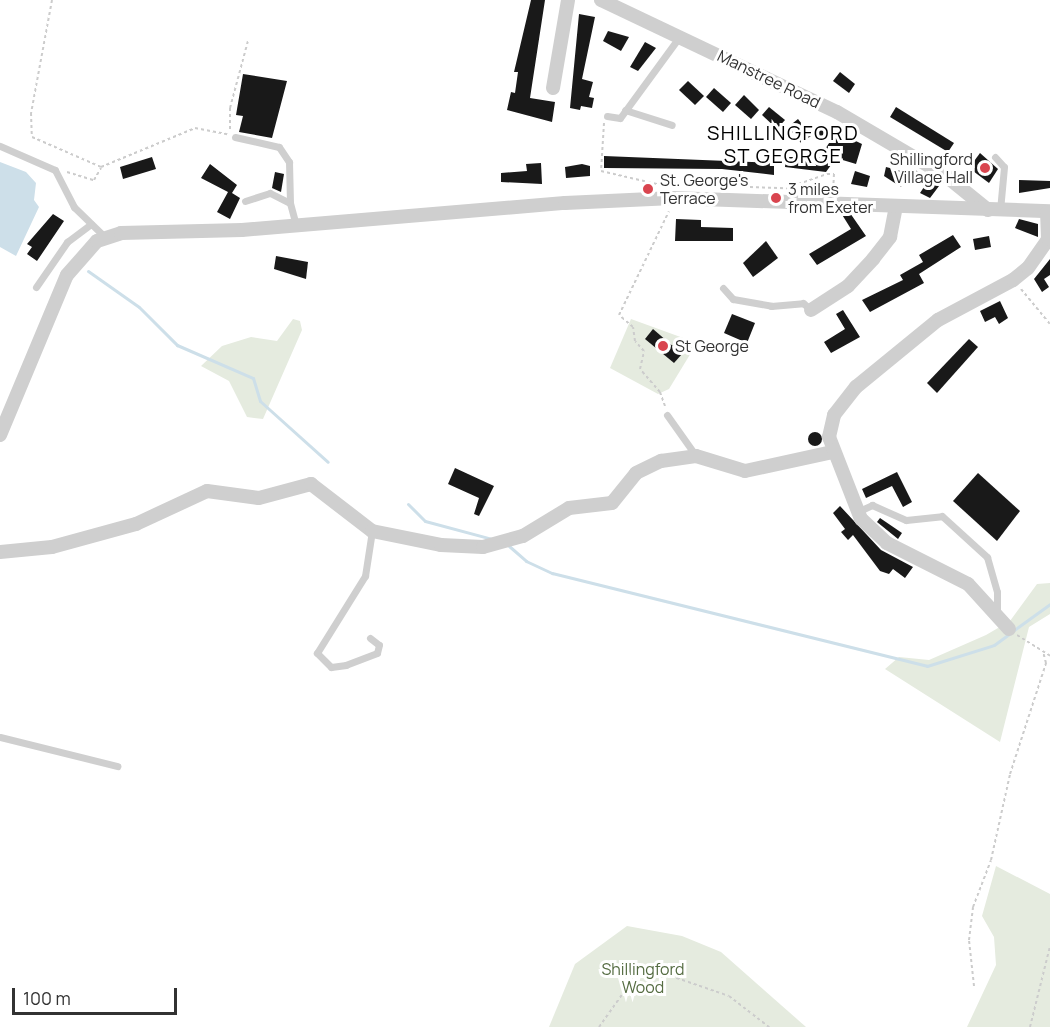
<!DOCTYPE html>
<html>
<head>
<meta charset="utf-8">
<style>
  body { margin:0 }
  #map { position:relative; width:1050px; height:1027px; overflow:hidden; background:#fff; font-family:Manrope,sans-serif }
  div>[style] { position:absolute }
  .green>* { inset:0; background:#e5ebdf }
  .water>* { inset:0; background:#cddfe9 }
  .stream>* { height:3px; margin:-1.5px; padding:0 1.5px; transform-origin:1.5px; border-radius:1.5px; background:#cddfe9 }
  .building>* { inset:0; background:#191919 }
  .round { border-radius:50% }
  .path>* { height:2px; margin-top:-1px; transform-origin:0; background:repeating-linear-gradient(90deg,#ccc 0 3px,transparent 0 6px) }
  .lane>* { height:7px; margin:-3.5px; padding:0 3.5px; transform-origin:3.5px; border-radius:3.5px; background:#cfcfcf }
  .street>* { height:14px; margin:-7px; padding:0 7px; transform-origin:7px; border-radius:7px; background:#cfcfcf }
  .dots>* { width:16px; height:16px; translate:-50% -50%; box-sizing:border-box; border:3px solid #fff; border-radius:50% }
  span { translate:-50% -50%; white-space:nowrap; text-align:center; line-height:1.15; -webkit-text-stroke:6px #fff; paint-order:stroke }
  .street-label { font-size:16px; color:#323232 }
  .poi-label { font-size:16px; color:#323232 }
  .right { translate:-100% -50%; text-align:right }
  .left { translate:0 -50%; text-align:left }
  .park-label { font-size:16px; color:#556c42 }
  .quarter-label { font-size:20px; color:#000; letter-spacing:1.5px }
  .scale { position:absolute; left:12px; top:988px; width:165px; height:27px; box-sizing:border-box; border:3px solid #323232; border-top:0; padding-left:8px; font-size:18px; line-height:21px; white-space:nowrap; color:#323232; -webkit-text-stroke:4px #fff; paint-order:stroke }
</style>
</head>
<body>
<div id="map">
  <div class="green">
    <div style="clip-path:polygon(293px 319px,300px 321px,302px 330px,263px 419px,247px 417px,229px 381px,201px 366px,222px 346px,251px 337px,277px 341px)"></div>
    <div style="clip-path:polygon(631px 319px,697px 343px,669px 389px,658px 394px,610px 368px)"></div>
    <div style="clip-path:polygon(1050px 583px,1050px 614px,1029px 627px,1000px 742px,885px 669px,899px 657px,929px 660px,986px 635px,1010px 621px,1037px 584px)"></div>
    <div style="clip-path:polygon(996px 866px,1050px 894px,1050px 1027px,967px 1027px,996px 965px,994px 937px,982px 916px)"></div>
    <div style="clip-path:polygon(627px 926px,682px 936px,721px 952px,806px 1027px,549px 1027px,575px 964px)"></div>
  </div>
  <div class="water">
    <div style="clip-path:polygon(0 162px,26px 172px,36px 183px,34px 200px,39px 207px,16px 256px,0 247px)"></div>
  </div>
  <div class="stream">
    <div style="left:88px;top:271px;width:62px;rotate:35.2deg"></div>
    <div style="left:139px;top:307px;width:54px;rotate:45deg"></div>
    <div style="left:177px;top:345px;width:83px;rotate:23.5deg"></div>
    <div style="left:253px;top:378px;width:24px;rotate:73deg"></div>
    <div style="left:260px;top:401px;width:91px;rotate:41.9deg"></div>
    <div style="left:408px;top:504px;width:24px;rotate:45deg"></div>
    <div style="left:425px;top:521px;width:69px;rotate:15deg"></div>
    <div style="left:509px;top:546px;width:23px;rotate:41deg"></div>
    <div style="left:526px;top:561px;width:29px;rotate:25deg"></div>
    <div style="left:552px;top:573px;width:386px;rotate:13.9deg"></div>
    <div style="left:927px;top:666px;width:70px;rotate:-17.4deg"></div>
    <div style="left:994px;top:645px;width:19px;rotate:-36deg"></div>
    <div style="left:1014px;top:630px;width:44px;rotate:-35.8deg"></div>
  </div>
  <div class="building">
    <div style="clip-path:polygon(531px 0,545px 0,530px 98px,555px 102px,552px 122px,507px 110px,511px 92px,515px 93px,518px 72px,514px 72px)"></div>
    <div style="clip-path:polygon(579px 14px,595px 17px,582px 79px,593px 82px,589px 97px,594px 98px,592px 108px,581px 106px,580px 110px,570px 108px)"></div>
    <div style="clip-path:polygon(608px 31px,629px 37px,621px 51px,603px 41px)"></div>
    <div style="clip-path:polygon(645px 42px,656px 48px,638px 71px,630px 67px)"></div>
    <div style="clip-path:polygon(840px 72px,855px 84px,849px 93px,833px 81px)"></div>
    <div style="clip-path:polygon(243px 74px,287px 81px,272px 138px,239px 132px,243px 116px,236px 115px)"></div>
    <div style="clip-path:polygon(688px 81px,704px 96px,695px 105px,679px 90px)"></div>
    <div style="clip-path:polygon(714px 88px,731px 103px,723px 112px,706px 97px)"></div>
    <div style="clip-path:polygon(744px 95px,759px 110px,751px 119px,735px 105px)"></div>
    <div style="clip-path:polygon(769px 107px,785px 120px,777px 129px,762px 115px)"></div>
    <div style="clip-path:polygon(896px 107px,954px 143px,948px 152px,890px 117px)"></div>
    <div style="clip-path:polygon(798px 119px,811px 136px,801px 143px,788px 127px)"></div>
    <div style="clip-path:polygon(821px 124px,862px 144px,856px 164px,836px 158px,826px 172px,785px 167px,786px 157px,820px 157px,831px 140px,818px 136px)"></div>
    <div style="clip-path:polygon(980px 153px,998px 169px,989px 183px,969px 168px)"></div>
    <div style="clip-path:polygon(604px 156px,774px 163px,774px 175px,722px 169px,604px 168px)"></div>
    <div style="clip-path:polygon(152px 157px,156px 169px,123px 179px,120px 167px)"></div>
    <div style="clip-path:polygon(541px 163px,542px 184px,501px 182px,501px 173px,527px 171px,526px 164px)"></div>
    <div style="clip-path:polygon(210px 164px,237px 185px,232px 193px,240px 198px,230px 219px,217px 212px,228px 192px,201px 178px)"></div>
    <div style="clip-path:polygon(582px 164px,590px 166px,590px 176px,566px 178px,565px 167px)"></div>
    <div style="clip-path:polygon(886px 167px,905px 172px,901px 187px,884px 176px)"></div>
    <div style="clip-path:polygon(914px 169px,939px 186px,930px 198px,920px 193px,924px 187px,909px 176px)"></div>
    <div style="clip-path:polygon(855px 171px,870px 176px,867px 187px,851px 184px)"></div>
    <div style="clip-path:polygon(275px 172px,284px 174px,281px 192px,272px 188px)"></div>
    <div style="clip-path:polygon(1019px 180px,1050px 181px,1050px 188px,1019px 193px)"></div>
    <div style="clip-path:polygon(841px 213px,850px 213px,866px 236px,817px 265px,809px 254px,851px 229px)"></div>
    <div style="clip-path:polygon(53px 214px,64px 221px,37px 261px,27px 254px,32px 247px,27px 244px)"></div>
    <div style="clip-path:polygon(676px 219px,701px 220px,701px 227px,733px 228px,733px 241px,675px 241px)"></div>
    <div style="clip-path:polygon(1019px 219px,1038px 224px,1038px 237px,1015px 228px)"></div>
    <div style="clip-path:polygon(953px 235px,961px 247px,919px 274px,924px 283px,870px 312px,862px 300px,903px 280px,900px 275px,923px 262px,919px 255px)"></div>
    <div style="clip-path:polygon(989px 236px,991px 247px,975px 250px,973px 239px)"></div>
    <div style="clip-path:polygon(766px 241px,778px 258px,753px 277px,743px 263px)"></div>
    <div style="clip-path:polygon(276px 256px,308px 262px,306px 279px,274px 269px)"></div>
    <div style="clip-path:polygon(1050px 259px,1050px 275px,1044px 279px,1049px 287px,1042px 292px,1034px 279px)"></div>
    <div style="clip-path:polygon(1000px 301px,1008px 318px,999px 324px,995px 317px,985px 322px,980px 311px)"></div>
    <div style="clip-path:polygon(843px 310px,860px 337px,831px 353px,824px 342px,845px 329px,836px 314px)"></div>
    <div style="clip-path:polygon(732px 314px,755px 323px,747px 343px,724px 333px)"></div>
    <div style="clip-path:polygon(653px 329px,682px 354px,674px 363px,645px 339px)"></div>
    <div style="clip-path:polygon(969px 339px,978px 347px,937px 393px,927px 383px)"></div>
    <div class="round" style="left:808px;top:432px;width:14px;height:14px"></div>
    <div style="clip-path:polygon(455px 468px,494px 486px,479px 516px,474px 514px,479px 498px,448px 484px)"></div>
    <div style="clip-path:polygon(897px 472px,912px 502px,903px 507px,892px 486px,866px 498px,862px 489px)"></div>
    <div style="clip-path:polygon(978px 473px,1020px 511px,997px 541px,953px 501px)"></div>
    <div style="clip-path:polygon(840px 506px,881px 550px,913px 567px,905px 578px,893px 569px,889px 574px,880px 571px,853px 535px,848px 540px,841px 532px,845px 529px,833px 513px)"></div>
    <div style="clip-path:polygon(880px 518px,902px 533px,898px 539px,877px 522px)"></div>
  </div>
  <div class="path">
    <div style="left:52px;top:0;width:115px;rotate:100.5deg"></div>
    <div style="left:31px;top:113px;width:24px;rotate:88deg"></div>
    <div style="left:32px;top:137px;width:75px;rotate:23.5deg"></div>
    <div style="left:101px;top:167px;width:102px;rotate:-22.5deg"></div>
    <div style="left:195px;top:128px;width:33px;rotate:11deg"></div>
    <div style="left:604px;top:123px;width:48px;rotate:93.6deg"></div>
    <div style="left:601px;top:171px;width:66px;rotate:13.2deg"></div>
    <div style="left:230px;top:129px;width:21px;rotate:-90deg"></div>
    <div style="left:230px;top:108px;width:69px;rotate:-75deg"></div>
    <div style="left:67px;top:172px;width:28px;rotate:17deg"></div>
    <div style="left:94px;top:180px;width:14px;rotate:-60deg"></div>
    <div style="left:750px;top:187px;width:37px;rotate:2deg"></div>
    <div style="left:787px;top:188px;width:42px;rotate:-19.3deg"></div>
    <div style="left:827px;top:174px;width:7px"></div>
    <div style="left:834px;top:174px;width:18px;rotate:93deg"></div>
    <div style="left:1021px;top:289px;width:45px;rotate:50.4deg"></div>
    <div style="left:665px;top:406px;width:15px;rotate:-110deg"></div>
    <div style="left:660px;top:392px;width:30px;rotate:-131deg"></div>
    <div style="left:640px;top:369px;width:18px;rotate:-77deg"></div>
    <div style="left:644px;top:351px;width:13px;rotate:-132deg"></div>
    <div style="left:635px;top:341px;width:14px;rotate:-98deg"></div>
    <div style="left:633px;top:327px;width:18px;rotate:-139deg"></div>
    <div style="left:619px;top:315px;width:115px;rotate:-64.3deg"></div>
    <div style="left:1017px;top:635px;width:39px;rotate:32deg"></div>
    <div style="left:974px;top:986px;width:46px;rotate:-96.2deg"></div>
    <div style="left:969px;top:940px;width:33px;rotate:-83deg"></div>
    <div style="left:973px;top:907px;width:50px;rotate:-69deg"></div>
    <div style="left:991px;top:860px;width:88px;rotate:-77.5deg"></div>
    <div style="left:1010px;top:774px;width:117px;rotate:-72deg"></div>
    <div style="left:1046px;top:663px;width:11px;rotate:-105deg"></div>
    <div style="left:599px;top:1027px;width:64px;rotate:-54.6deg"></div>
    <div style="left:636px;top:975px;width:35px;rotate:2deg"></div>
    <div style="left:671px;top:976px;width:61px;rotate:19deg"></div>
    <div style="left:729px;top:996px;width:51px;rotate:37.8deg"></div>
    <div style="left:1030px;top:1027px;width:83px;rotate:-76.1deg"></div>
  </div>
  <div class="lane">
    <div style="left:625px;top:110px;width:49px;rotate:17.7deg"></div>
    <div style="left:607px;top:116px;width:13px;rotate:9deg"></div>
    <div style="left:620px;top:118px;width:102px;rotate:-53.8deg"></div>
    <div style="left:235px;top:137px;width:45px;rotate:12.8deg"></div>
    <div style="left:279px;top:147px;width:18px;rotate:56deg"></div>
    <div style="left:289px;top:162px;width:41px;rotate:88.6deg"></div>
    <div style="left:290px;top:203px;width:23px;rotate:75deg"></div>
    <div style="left:0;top:146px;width:60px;rotate:23.6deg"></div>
    <div style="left:55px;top:170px;width:42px;rotate:62.8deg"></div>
    <div style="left:74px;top:207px;width:43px;rotate:44.1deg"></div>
    <div style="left:995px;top:157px;width:13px;rotate:48deg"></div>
    <div style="left:1004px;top:167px;width:43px;rotate:95.3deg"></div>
    <div style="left:245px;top:201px;width:26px;rotate:-18deg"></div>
    <div style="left:270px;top:193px;width:22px;rotate:27deg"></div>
    <div style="left:36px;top:287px;width:55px;rotate:-55.4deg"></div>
    <div style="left:67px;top:242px;width:30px;rotate:-37deg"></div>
    <div style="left:723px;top:288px;width:15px;rotate:48deg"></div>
    <div style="left:733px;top:299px;width:39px;rotate:10deg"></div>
    <div style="left:771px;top:306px;width:32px;rotate:-5deg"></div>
    <div style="left:803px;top:303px;width:11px;rotate:41deg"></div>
    <div style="left:667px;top:415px;width:50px;rotate:54.7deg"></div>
    <div style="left:857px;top:512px;width:17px;rotate:-25deg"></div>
    <div style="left:872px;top:505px;width:37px;rotate:24deg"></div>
    <div style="left:906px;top:520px;width:36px;rotate:-6deg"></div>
    <div style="left:942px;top:516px;width:61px;rotate:42.3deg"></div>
    <div style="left:987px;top:557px;width:36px;rotate:74deg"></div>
    <div style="left:997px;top:592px;width:20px;rotate:90deg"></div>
    <div style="left:370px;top:638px;width:11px;rotate:38deg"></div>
    <div style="left:379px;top:645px;width:8px;rotate:104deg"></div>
    <div style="left:377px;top:653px;width:33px;rotate:159deg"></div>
    <div style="left:346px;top:665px;width:15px;rotate:172deg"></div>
    <div style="left:331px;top:667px;width:20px;rotate:-135deg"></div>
    <div style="left:317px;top:653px;width:91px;rotate:-58.1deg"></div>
    <div style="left:365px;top:576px;width:46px;rotate:-81.2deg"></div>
    <div style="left:0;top:737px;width:121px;rotate:13.9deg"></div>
  </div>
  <div class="street">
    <div style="left:601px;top:0;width:261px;rotate:25.4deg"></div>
    <div style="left:837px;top:112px;width:126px;rotate:30.4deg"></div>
    <div style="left:946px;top:176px;width:54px;rotate:39deg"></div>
    <div style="left:553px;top:88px;width:89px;rotate:-80.3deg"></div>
    <div style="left:811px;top:310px;width:44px;rotate:-33deg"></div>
    <div style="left:848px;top:286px;width:37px;rotate:-47deg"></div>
    <div style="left:873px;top:259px;width:28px;rotate:-52deg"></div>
    <div style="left:890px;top:237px;width:31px;rotate:-79deg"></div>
    <div style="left:0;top:435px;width:173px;rotate:-67.3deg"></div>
    <div style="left:67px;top:275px;width:45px;rotate:-48.6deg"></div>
    <div style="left:97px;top:241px;width:25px;rotate:-18deg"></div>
    <div style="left:121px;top:233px;width:121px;rotate:-1.4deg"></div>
    <div style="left:242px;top:230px;width:324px;rotate:-4.8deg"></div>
    <div style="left:565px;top:203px;width:108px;rotate:-2.7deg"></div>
    <div style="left:673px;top:198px;width:377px;rotate:2deg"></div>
    <div style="left:0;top:552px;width:52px;rotate:-5.5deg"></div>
    <div style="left:52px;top:547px;width:87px;rotate:-15.3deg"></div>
    <div style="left:136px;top:524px;width:78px;rotate:-24.9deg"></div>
    <div style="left:207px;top:491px;width:52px;rotate:7.7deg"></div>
    <div style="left:259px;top:498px;width:54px;rotate:-15.1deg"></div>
    <div style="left:311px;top:484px;width:77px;rotate:37.6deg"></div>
    <div style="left:372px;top:531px;width:70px;rotate:11.5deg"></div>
    <div style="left:441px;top:545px;width:42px;rotate:2.7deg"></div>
    <div style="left:483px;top:547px;width:41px;rotate:-15.4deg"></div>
    <div style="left:523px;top:536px;width:54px;rotate:-31.3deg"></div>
    <div style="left:569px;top:508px;width:43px;rotate:-6.6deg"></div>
    <div style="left:612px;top:503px;width:38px;rotate:-51deg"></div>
    <div style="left:636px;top:473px;width:28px;rotate:-26deg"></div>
    <div style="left:661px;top:461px;width:35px;rotate:-8deg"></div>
    <div style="left:696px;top:456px;width:51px;rotate:17deg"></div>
    <div style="left:745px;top:471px;width:89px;rotate:-12.3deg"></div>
    <div style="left:1009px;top:629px;width:61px;rotate:-132.3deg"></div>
    <div style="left:968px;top:584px;width:91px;rotate:-153.2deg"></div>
    <div style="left:887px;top:543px;width:35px;rotate:-137deg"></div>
    <div style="left:861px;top:519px;width:88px;rotate:-111.3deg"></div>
    <div style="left:829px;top:437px;width:23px;rotate:-77deg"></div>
    <div style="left:834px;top:415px;width:36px;rotate:-52deg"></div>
    <div style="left:856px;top:387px;width:106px;rotate:-39.3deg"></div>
    <div style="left:938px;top:320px;width:85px;rotate:-28.1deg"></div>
    <div style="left:1013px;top:280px;width:19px;rotate:-39deg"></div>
    <div style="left:1028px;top:268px;width:35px;rotate:-55deg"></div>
    <div style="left:1048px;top:239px;width:27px;rotate:-92deg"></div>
  </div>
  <div class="dots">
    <div style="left:985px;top:168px;background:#d9454f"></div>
    <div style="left:648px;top:189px;background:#d9454f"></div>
    <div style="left:776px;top:198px;background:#d9454f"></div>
    <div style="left:663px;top:346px;background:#d9454f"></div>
  </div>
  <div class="street-label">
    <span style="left:769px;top:79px;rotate:26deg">Manstree Road</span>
  </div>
  <div class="poi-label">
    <span class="right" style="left:973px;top:168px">Shillingford<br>Village Hall</span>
    <span class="left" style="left:660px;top:189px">St. George's<br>Terrace</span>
    <span class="left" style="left:788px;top:198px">3 miles<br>from Exeter</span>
    <span class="left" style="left:675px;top:346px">St George</span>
  </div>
  <div class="park-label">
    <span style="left:643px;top:978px">Shillingford<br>Wood</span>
  </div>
  <div class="quarter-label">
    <span style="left:783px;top:144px">SHILLINGFORD<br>ST GEORGE</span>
  </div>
  <div class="scale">100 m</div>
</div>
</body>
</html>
